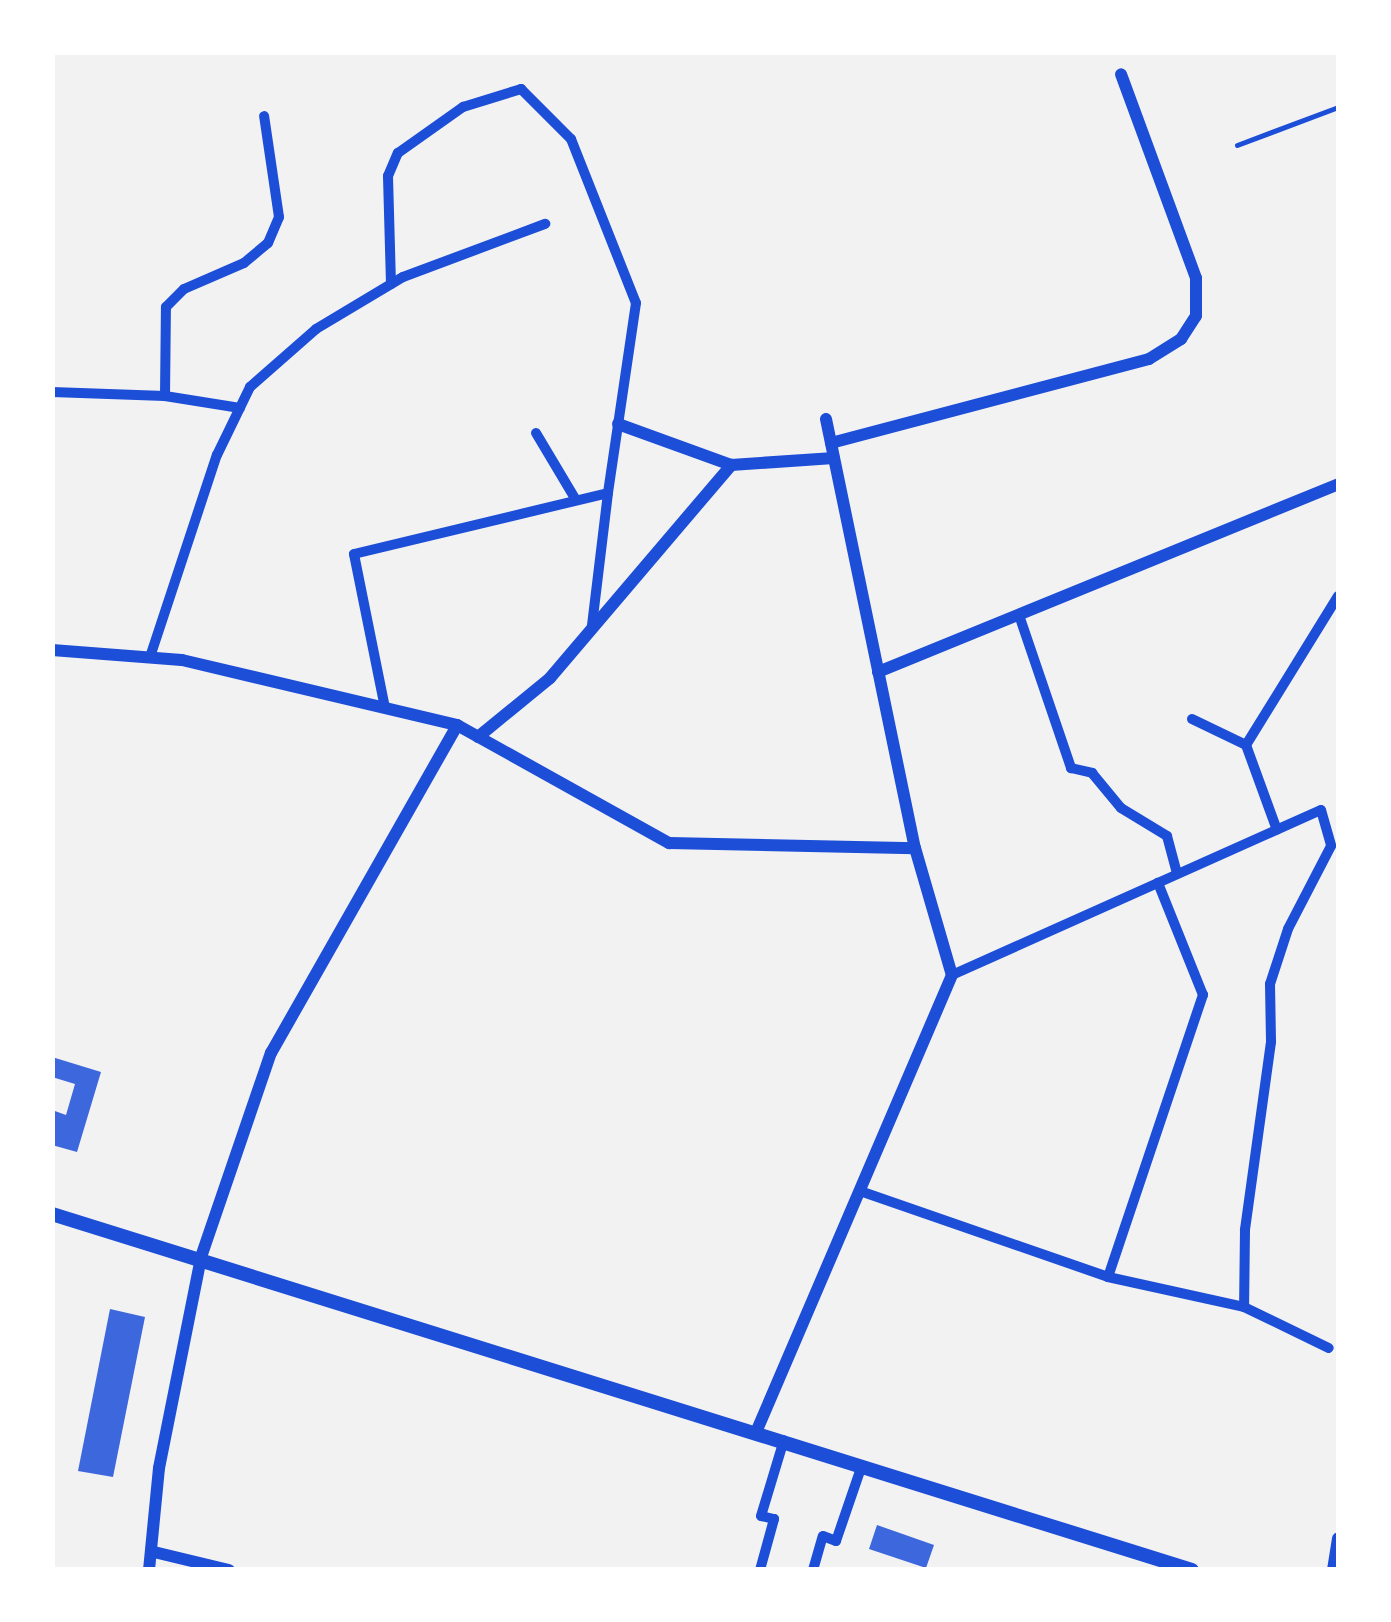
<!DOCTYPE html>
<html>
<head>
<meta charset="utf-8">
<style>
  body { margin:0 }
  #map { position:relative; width:1391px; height:1622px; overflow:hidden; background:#f2f2f2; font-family:"Sofia Sans Condensed",sans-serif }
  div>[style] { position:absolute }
  .building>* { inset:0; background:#3d67dc }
  .service>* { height:5px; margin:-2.5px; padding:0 2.5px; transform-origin:2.5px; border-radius:2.5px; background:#1d4ed8 }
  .minor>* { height:10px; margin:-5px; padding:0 5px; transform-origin:5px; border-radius:5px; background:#1d4ed8 }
  .tertiary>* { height:12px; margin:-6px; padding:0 6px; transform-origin:6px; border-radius:6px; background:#1d4ed8 }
  .secondary>* { height:14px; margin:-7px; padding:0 7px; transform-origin:7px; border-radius:7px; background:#1d4ed8 }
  span { translate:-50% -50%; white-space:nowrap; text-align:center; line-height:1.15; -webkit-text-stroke:9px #fff; paint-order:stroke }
  .frame { position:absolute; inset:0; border:55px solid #fff; pointer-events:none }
</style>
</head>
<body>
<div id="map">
  <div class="building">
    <div style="clip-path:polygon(52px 1057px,101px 1072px,77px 1152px,52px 1145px,52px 1110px,66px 1115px,75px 1084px,52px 1077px)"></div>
    <div style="clip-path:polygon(110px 1309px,145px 1317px,113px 1477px,78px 1471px)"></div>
    <div style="clip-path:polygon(877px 1525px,934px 1545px,926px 1568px,869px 1549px)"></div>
  </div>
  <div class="service">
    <div style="left:1237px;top:145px;width:108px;rotate:-20.6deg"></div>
  </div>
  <div class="minor">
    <div style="left:391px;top:284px;width:108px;rotate:-91.6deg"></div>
    <div style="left:388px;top:176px;width:25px;rotate:-67deg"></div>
    <div style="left:398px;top:153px;width:80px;rotate:-35.3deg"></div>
    <div style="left:463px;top:107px;width:61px;rotate:-17.2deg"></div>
    <div style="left:521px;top:89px;width:71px;rotate:45deg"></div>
    <div style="left:571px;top:139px;width:176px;rotate:68.4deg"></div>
    <div style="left:636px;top:303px;width:192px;rotate:98.4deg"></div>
    <div style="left:52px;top:392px;width:113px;rotate:2deg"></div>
    <div style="left:165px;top:396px;width:76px;rotate:9.1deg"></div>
    <div style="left:165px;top:396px;width:89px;rotate:-89.4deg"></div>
    <div style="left:166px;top:307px;width:25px;rotate:-45deg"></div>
    <div style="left:184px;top:289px;width:65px;rotate:-23.4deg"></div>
    <div style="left:244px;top:263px;width:31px;rotate:-40deg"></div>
    <div style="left:268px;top:243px;width:28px;rotate:-67deg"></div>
    <div style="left:279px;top:217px;width:102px;rotate:-98.4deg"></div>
    <div style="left:536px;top:433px;width:78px;rotate:59.2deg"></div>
    <div style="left:1019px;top:615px;width:162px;rotate:71.2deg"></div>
    <div style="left:1071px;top:768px;width:22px;rotate:13deg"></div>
    <div style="left:1092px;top:773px;width:45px;rotate:50.4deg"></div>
    <div style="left:1121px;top:808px;width:54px;rotate:31.3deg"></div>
    <div style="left:1167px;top:836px;width:39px;rotate:75deg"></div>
    <div style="left:150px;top:657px;width:213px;rotate:-71.7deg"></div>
    <div style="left:217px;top:455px;width:76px;rotate:-64.1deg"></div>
    <div style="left:250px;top:387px;width:88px;rotate:-41.3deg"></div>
    <div style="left:316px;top:329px;width:101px;rotate:-30.9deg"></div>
    <div style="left:403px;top:277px;width:152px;rotate:-20.5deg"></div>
    <div style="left:385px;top:708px;width:157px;rotate:-101.4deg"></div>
    <div style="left:354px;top:554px;width:261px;rotate:-13.5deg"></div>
    <div style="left:608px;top:493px;width:134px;rotate:96.9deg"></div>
    <div style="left:1192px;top:719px;width:60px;rotate:25.7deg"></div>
    <div style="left:1246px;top:745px;width:90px;rotate:70deg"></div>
    <div style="left:1246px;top:745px;width:175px;rotate:-58.3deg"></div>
    <div style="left:952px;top:975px;width:404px;rotate:-24.1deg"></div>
    <div style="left:1321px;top:810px;width:37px;rotate:74deg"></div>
    <div style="left:1331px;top:846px;width:93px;rotate:117.4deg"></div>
    <div style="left:1288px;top:929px;width:58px;rotate:108.1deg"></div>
    <div style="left:1270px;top:984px;width:58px;rotate:89deg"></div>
    <div style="left:1271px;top:1042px;width:190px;rotate:97.9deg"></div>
    <div style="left:1245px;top:1230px;width:77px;rotate:90.7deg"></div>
    <div style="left:860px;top:1191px;width:262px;rotate:19.1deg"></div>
    <div style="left:1108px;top:1277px;width:139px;rotate:12.4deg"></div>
    <div style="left:1244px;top:1307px;width:94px;rotate:25.8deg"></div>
    <div style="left:1108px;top:1277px;width:298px;rotate:-71.4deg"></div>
    <div style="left:1203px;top:995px;width:121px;rotate:-111.9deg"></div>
    <div style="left:760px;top:1570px;width:53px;rotate:-74.6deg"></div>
    <div style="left:774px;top:1519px;width:13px;rotate:-167deg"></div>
    <div style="left:761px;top:1516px;width:79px;rotate:-73.2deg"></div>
    <div style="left:813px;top:1570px;width:35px;rotate:-74deg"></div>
    <div style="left:823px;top:1536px;width:14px;rotate:21deg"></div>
    <div style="left:836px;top:1541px;width:80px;rotate:-71.1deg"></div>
  </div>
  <div class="tertiary">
    <div style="left:826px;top:419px;width:438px;rotate:78.3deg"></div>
    <div style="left:618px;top:424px;width:120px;rotate:19.9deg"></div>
    <div style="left:831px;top:443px;width:329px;rotate:-14.8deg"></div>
    <div style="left:1149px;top:359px;width:38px;rotate:-32deg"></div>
    <div style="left:1181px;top:339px;width:27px;rotate:-57deg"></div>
    <div style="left:1196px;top:316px;width:38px;rotate:-90deg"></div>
    <div style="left:1196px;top:278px;width:217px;rotate:-110.2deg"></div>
    <div style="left:52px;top:650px;width:130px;rotate:4.4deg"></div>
    <div style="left:182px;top:660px;width:283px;rotate:13.3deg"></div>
    <div style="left:457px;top:725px;width:243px;rotate:29.1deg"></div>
    <div style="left:669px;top:843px;width:246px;rotate:1.2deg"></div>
    <div style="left:915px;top:848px;width:132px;rotate:73.8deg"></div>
    <div style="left:952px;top:975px;width:496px;rotate:113.2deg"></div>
    <div style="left:878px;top:672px;width:497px;rotate:-22.2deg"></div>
    <div style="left:478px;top:737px;width:93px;rotate:-39.3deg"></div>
    <div style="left:550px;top:678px;width:280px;rotate:-49.6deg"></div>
    <div style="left:731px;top:465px;width:103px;rotate:-3.9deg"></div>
    <div style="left:154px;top:1552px;width:77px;rotate:13.5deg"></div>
    <div style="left:149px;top:1570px;width:102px;rotate:-84.4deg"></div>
    <div style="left:159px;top:1468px;width:215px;rotate:-78.7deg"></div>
    <div style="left:201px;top:1257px;width:216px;rotate:-71.1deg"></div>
    <div style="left:271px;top:1053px;width:377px;rotate:-60.4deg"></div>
    <div style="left:1333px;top:1570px;width:32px;rotate:-81deg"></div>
  </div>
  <div class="secondary">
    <div style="left:52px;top:1214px;width:1194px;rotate:17.34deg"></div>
  </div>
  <div class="frame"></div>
</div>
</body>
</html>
